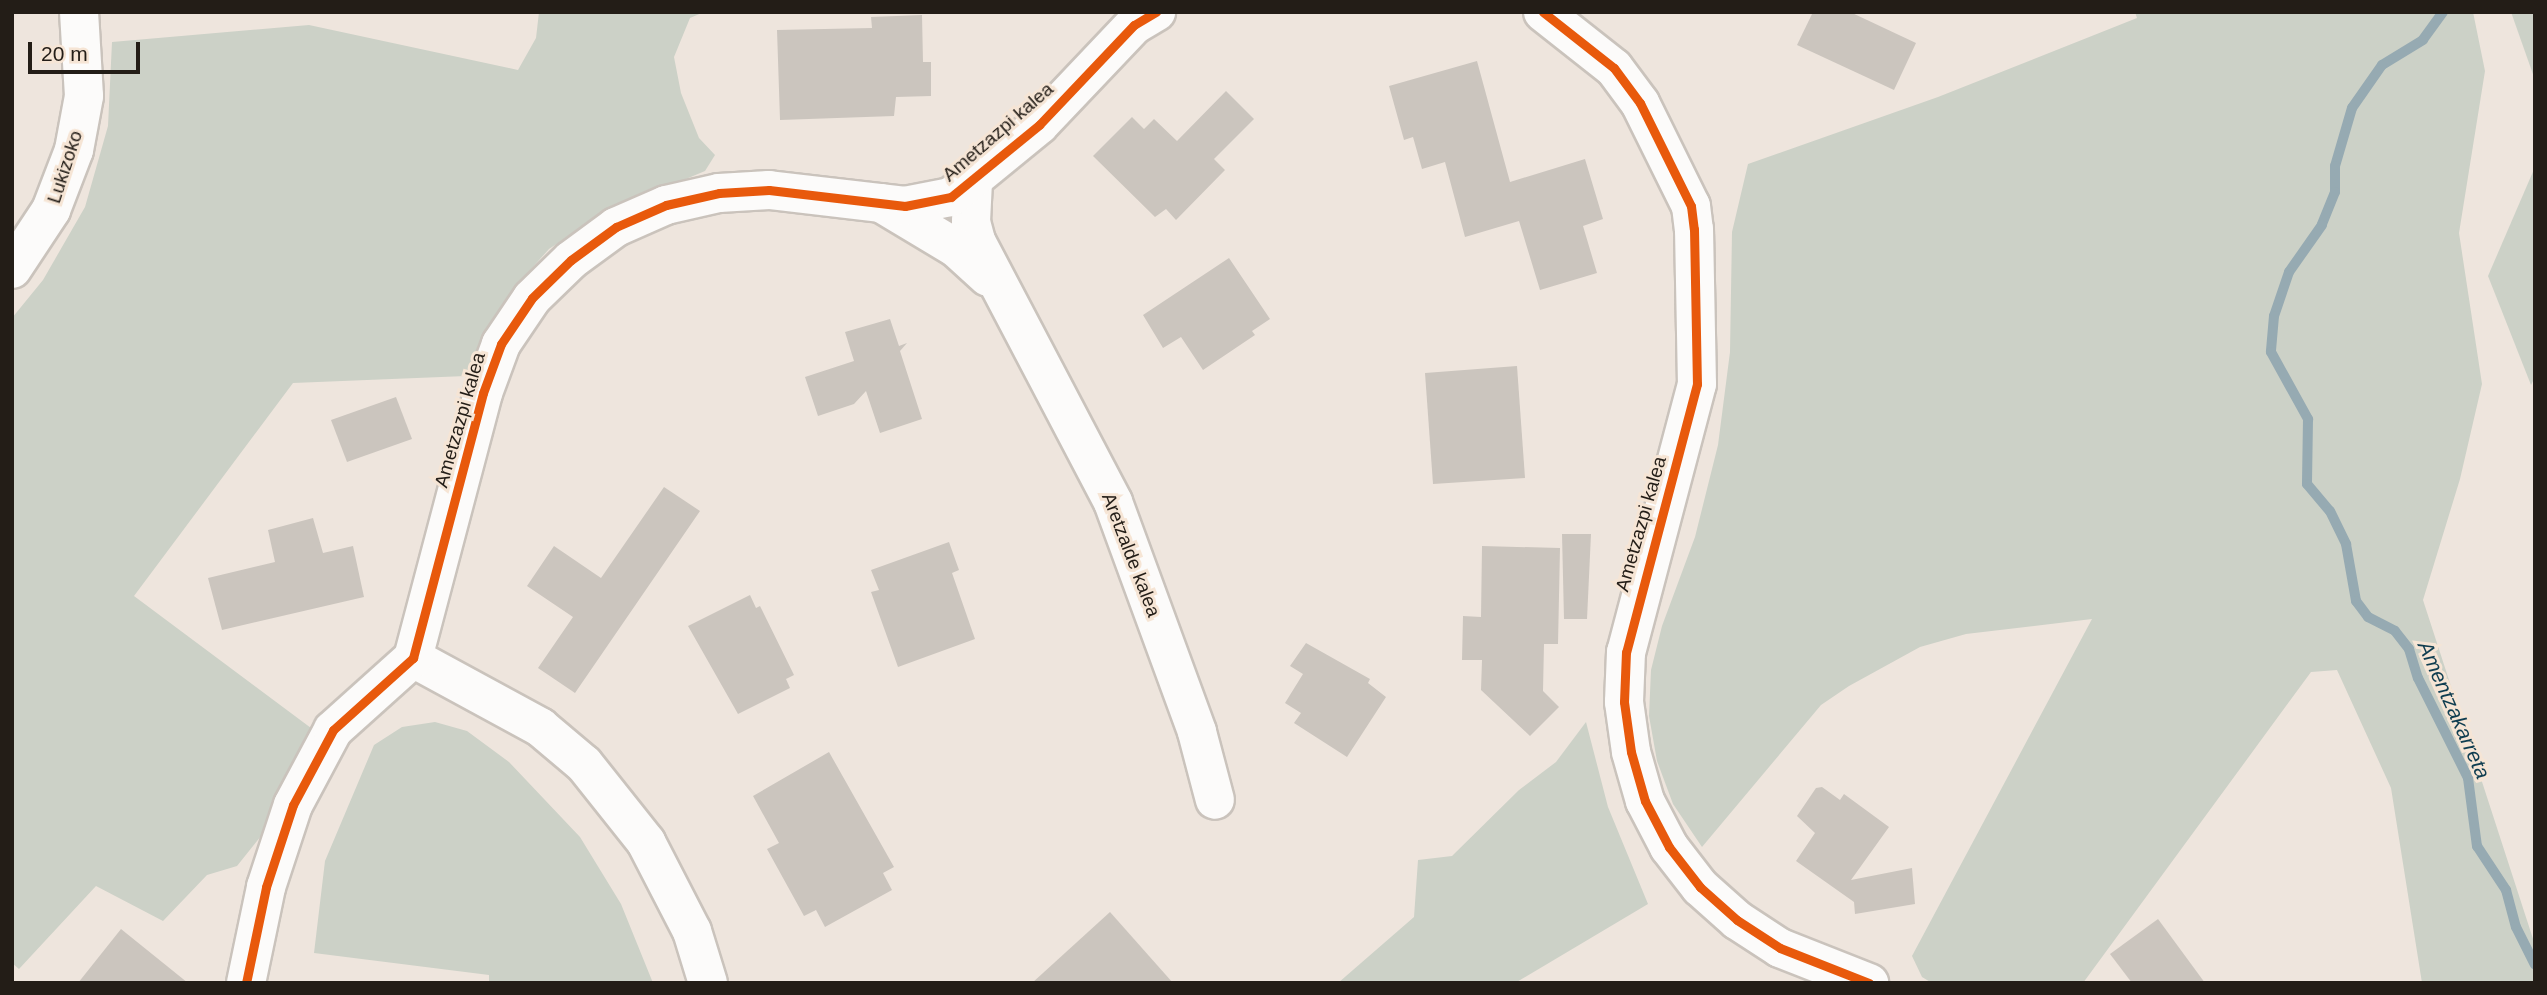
<!DOCTYPE html>
<html>
<head>
<meta charset="utf-8">
<style>
  body { margin:0 }
  #map { position:relative; width:2547px; height:995px; overflow:hidden; background:#eee5dd; font-family:Helvetica,sans-serif }
  div>[style] { position:absolute }
  .green>* { inset:0; background:#ccd1c7 }
  .stream>* { height:10px; margin:-5px; padding:0 5px; transform-origin:5px; border-radius:5px; background:#96aab2 }
  .building>* { inset:0; background:#cbc5be }
  .roads { filter:drop-shadow(2px 0 #cac3bc) drop-shadow(-2px 0 #cac3bc) drop-shadow(0 2px #cac3bc) drop-shadow(0 -2px #cac3bc) }
  .minor>* { height:38px; margin:-19px; padding:0 19px; transform-origin:19px; border-radius:19px; background:#fcfbfa }
  .cycleway>* { height:9px; margin:-4.5px; padding:0 4.5px; transform-origin:4.5px; border-radius:4.5px; background:#e8590c }
  span { translate:-50% -50%; white-space:nowrap; text-align:center; line-height:1.15; -webkit-text-stroke:6px #f6e5d5; paint-order:stroke }
  .street-label { font-size:19px; color:#231d17 }
  .water-label { font-size:21px; color:#0f3d50; font-style:italic }
  .frame { position:absolute; inset:0; border:14px solid #231d17; pointer-events:none }
  .scale { position:absolute; left:28px; top:42px; width:112px; height:32px; box-sizing:border-box; border:4px solid #231d17; border-top:0; padding-left:9px; font-size:21px; line-height:24px; white-space:nowrap; color:#231d17; -webkit-text-stroke:5px #f6e5d5; paint-order:stroke }
</style>
</head>
<body>
<div id="map">
  <div class="green">
    <div style="clip-path:polygon(539px 12px,704px 12px,690px 18px,674px 57px,681px 93px,699px 138px,715px 155px,705px 171px,600px 215px,549px 249px,515px 287px,487px 329px,466px 376px,293px 383px,134px 596px,311px 728px,265px 831px,237px 866px,207px 875px,163px 921px,96px 886px,19px 969px,12px 963px,12px 318px,43px 280px,85px 207px,108px 126px,112px 42px,309px 25px,518px 70px,536px 38px)"></div>
    <div style="clip-path:polygon(2135px 12px,2473px 12px,2485px 71px,2459px 233px,2482px 384px,2460px 479px,2423px 600px,2535px 945px,2535px 983px,2422px 983px,2391px 788px,2337px 670px,2311px 672px,2083px 983px,1932px 983px,1922px 977px,1912px 956px,2092px 619px,1966px 634px,1920px 647px,1849px 686px,1821px 705px,1702px 847px,1673px 804px,1657px 761px,1649px 716px,1651px 670px,1662px 626px,1695px 537px,1718px 445px,1730px 352px,1732px 232px,1748px 164px,1938px 97px,2137px 18px)"></div>
    <div style="clip-path:polygon(2511px 12px,2535px 12px,2535px 80px)"></div>
    <div style="clip-path:polygon(2535px 167px,2535px 377px,2531px 385px,2488px 276px)"></div>
    <div style="clip-path:polygon(435px 722px,467px 731px,509px 762px,580px 837px,621px 904px,653px 983px,489px 983px,489px 975px,314px 953px,325px 861px,374px 745px,402px 727px)"></div>
    <div style="clip-path:polygon(1586px 722px,1608px 807px,1648px 904px,1515px 983px,1338px 983px,1414px 917px,1418px 860px,1452px 856px,1519px 790px,1556px 762px)"></div>
  </div>
  <div class="stream">
    <div style="left:2443px;top:12px;width:34px;rotate:126deg"></div>
    <div style="left:2423px;top:40px;width:48px;rotate:148.6deg"></div>
    <div style="left:2382px;top:65px;width:52px;rotate:124.9deg"></div>
    <div style="left:2352px;top:108px;width:60px;rotate:106.3deg"></div>
    <div style="left:2335px;top:166px;width:26px;rotate:90deg"></div>
    <div style="left:2335px;top:192px;width:35px;rotate:112deg"></div>
    <div style="left:2322px;top:225px;width:57px;rotate:125.1deg"></div>
    <div style="left:2289px;top:272px;width:46px;rotate:108.8deg"></div>
    <div style="left:2274px;top:316px;width:36px;rotate:95deg"></div>
    <div style="left:2271px;top:352px;width:77px;rotate:61.1deg"></div>
    <div style="left:2308px;top:419px;width:65px;rotate:90.9deg"></div>
    <div style="left:2307px;top:484px;width:35px;rotate:50deg"></div>
    <div style="left:2330px;top:511px;width:37px;rotate:64deg"></div>
    <div style="left:2346px;top:544px;width:58px;rotate:80deg"></div>
    <div style="left:2356px;top:601px;width:20px;rotate:53deg"></div>
    <div style="left:2368px;top:617px;width:30px;rotate:27deg"></div>
    <div style="left:2395px;top:631px;width:23px;rotate:52deg"></div>
    <div style="left:2409px;top:649px;width:30px;rotate:73deg"></div>
    <div style="left:2418px;top:678px;width:112px;rotate:63.4deg"></div>
    <div style="left:2468px;top:778px;width:69px;rotate:82.5deg"></div>
    <div style="left:2477px;top:846px;width:53px;rotate:56.6deg"></div>
    <div style="left:2506px;top:890px;width:38px;rotate:75deg"></div>
    <div style="left:2516px;top:927px;width:42px;rotate:63.4deg"></div>
  </div>
  <div class="building">
    <div style="clip-path:polygon(1813px 12px,1850px 12px,1916px 43px,1894px 90px,1797px 45px)"></div>
    <div style="clip-path:polygon(922px 15px,923px 62px,931px 62px,931px 96px,896px 97px,894px 116px,780px 120px,777px 30px,872px 28px,871px 17px)"></div>
    <div style="clip-path:polygon(1477px 61px,1510px 182px,1585px 159px,1603px 219px,1583px 226px,1597px 273px,1540px 290px,1519px 221px,1465px 237px,1445px 162px,1422px 169px,1413px 137px,1404px 140px,1389px 86px)"></div>
    <div style="clip-path:polygon(1226px 91px,1254px 119px,1214px 159px,1225px 170px,1176px 220px,1166px 209px,1155px 217px,1093px 156px,1132px 117px,1144px 129px,1154px 119px,1177px 141px)"></div>
    <div style="clip-path:polygon(1229px 258px,1270px 319px,1252px 331px,1255px 335px,1203px 370px,1181px 337px,1163px 348px,1143px 315px)"></div>
    <div style="clip-path:polygon(890px 319px,899px 346px,907px 343px,900px 351px,922px 419px,880px 433px,866px 391px,854px 404px,818px 416px,805px 377px,854px 361px,845px 332px)"></div>
    <div style="clip-path:polygon(1517px 366px,1525px 478px,1433px 484px,1425px 373px)"></div>
    <div style="clip-path:polygon(396px 397px,412px 439px,347px 462px,331px 420px)"></div>
    <div style="clip-path:polygon(664px 487px,700px 511px,575px 693px,538px 668px,573px 617px,527px 586px,554px 546px,601px 578px)"></div>
    <div style="clip-path:polygon(313px 518px,323px 553px,353px 546px,364px 597px,222px 630px,208px 578px,275px 562px,268px 530px)"></div>
    <div style="clip-path:polygon(1562px 534px,1591px 534px,1587px 619px,1564px 619px)"></div>
    <div style="clip-path:polygon(949px 542px,959px 570px,952px 573px,975px 639px,898px 667px,871px 592px,879px 590px,871px 570px)"></div>
    <div style="clip-path:polygon(1482px 546px,1560px 548px,1558px 644px,1544px 644px,1543px 691px,1559px 707px,1530px 736px,1481px 690px,1482px 660px,1462px 660px,1463px 616px,1481px 617px)"></div>
    <div style="clip-path:polygon(750px 595px,756px 608px,760px 606px,794px 675px,786px 679px,790px 688px,738px 714px,688px 626px)"></div>
    <div style="clip-path:polygon(1306px 643px,1370px 679px,1368px 683px,1386px 697px,1347px 757px,1294px 723px,1301px 713px,1285px 703px,1303px 674px,1290px 666px)"></div>
    <div style="clip-path:polygon(829px 752px,894px 867px,883px 873px,892px 890px,825px 927px,816px 910px,804px 916px,767px 849px,779px 843px,753px 796px)"></div>
    <div style="clip-path:polygon(1822px 787px,1840px 800px,1844px 794px,1889px 827px,1851px 880px,1912px 868px,1915px 904px,1855px 914px,1854px 902px,1796px 861px,1815px 833px,1797px 816px,1816px 788px)"></div>
    <div style="clip-path:polygon(1110px 912px,1173px 983px,1032px 983px)"></div>
    <div style="clip-path:polygon(2158px 919px,2205px 983px,2132px 983px,2110px 954px)"></div>
    <div style="clip-path:polygon(121px 929px,188px 983px,78px 983px)"></div>
  </div>
  <div class="roads">
    <div class="minor">
      <div style="left:1543px;top:12px;width:90px;rotate:38.3deg"></div>
      <div style="left:1614px;top:68px;width:44px;rotate:53.4deg"></div>
      <div style="left:1640px;top:103px;width:115px;rotate:63.7deg"></div>
      <div style="left:1691px;top:206px;width:23px;rotate:83deg"></div>
      <div style="left:1694px;top:229px;width:155px;rotate:88.9deg"></div>
      <div style="left:1697px;top:384px;width:277px;rotate:104.8deg"></div>
      <div style="left:1626px;top:652px;width:50px;rotate:92.3deg"></div>
      <div style="left:1624px;top:702px;width:50px;rotate:82deg"></div>
      <div style="left:1631px;top:752px;width:51px;rotate:74.1deg"></div>
      <div style="left:1645px;top:801px;width:52px;rotate:62.4deg"></div>
      <div style="left:1669px;top:847px;width:51px;rotate:52.2deg"></div>
      <div style="left:1700px;top:887px;width:50px;rotate:41.7deg"></div>
      <div style="left:1737px;top:920px;width:51px;rotate:33.1deg"></div>
      <div style="left:1780px;top:948px;width:96px;rotate:21.5deg"></div>
      <div style="left:973px;top:181px;width:41px;rotate:92.8deg"></div>
      <div style="left:971px;top:222px;width:20px;rotate:75deg"></div>
      <div style="left:976px;top:241px;width:295px;rotate:62.3deg"></div>
      <div style="left:1113px;top:502px;width:245px;rotate:69.9deg"></div>
      <div style="left:1197px;top:732px;width:70px;rotate:75.2deg"></div>
      <div style="left:881px;top:203px;width:87px;rotate:31deg"></div>
      <div style="left:956px;top:248px;width:43px;rotate:42.2deg"></div>
      <div style="left:12px;top:269px;width:71px;rotate:-56.5deg"></div>
      <div style="left:51px;top:210px;width:64px;rotate:-69deg"></div>
      <div style="left:74px;top:150px;width:55px;rotate:-79.5deg"></div>
      <div style="left:84px;top:96px;width:84px;rotate:-93.4deg"></div>
      <div style="left:413px;top:658px;width:145px;rotate:28.5deg"></div>
      <div style="left:540px;top:727px;width:57px;rotate:40.1deg"></div>
      <div style="left:584px;top:764px;width:100px;rotate:51.5deg"></div>
      <div style="left:646px;top:842px;width:100px;rotate:62.7deg"></div>
      <div style="left:692px;top:931px;width:54px;rotate:72.9deg"></div>
      <div style="left:246px;top:983px;width:98px;rotate:-78.2deg"></div>
      <div style="left:266px;top:887px;width:86px;rotate:-71.8deg"></div>
      <div style="left:293px;top:805px;width:85px;rotate:-61.9deg"></div>
      <div style="left:333px;top:730px;width:108px;rotate:-42deg"></div>
      <div style="left:413px;top:658px;width:274px;rotate:-75.2deg"></div>
      <div style="left:483px;top:393px;width:52px;rotate:-69.8deg"></div>
      <div style="left:501px;top:344px;width:55px;rotate:-56deg"></div>
      <div style="left:532px;top:298px;width:54px;rotate:-44.3deg"></div>
      <div style="left:571px;top:260px;width:56px;rotate:-36.3deg"></div>
      <div style="left:616px;top:227px;width:55px;rotate:-23.7deg"></div>
      <div style="left:666px;top:205px;width:54px;rotate:-12.8deg"></div>
      <div style="left:719px;top:193px;width:50px;rotate:-3.4deg"></div>
      <div style="left:769px;top:190px;width:137px;rotate:6.7deg"></div>
      <div style="left:905px;top:206px;width:47px;rotate:-11.1deg"></div>
      <div style="left:951px;top:197px;width:114px;rotate:-39.3deg"></div>
      <div style="left:1039px;top:125px;width:138px;rotate:-46.5deg"></div>
      <div style="left:1134px;top:25px;width:26px;rotate:-31deg"></div>
    </div>
  </div>
  <div class="cycleway">
    <div style="left:1543px;top:12px;width:90px;rotate:38.3deg"></div>
    <div style="left:1614px;top:68px;width:44px;rotate:53.4deg"></div>
    <div style="left:1640px;top:103px;width:115px;rotate:63.7deg"></div>
    <div style="left:1691px;top:206px;width:23px;rotate:83deg"></div>
    <div style="left:1694px;top:229px;width:155px;rotate:88.9deg"></div>
    <div style="left:1697px;top:384px;width:277px;rotate:104.8deg"></div>
    <div style="left:1626px;top:652px;width:50px;rotate:92.3deg"></div>
    <div style="left:1624px;top:702px;width:50px;rotate:82deg"></div>
    <div style="left:1631px;top:752px;width:51px;rotate:74.1deg"></div>
    <div style="left:1645px;top:801px;width:52px;rotate:62.4deg"></div>
    <div style="left:1669px;top:847px;width:51px;rotate:52.2deg"></div>
    <div style="left:1700px;top:887px;width:50px;rotate:41.7deg"></div>
    <div style="left:1737px;top:920px;width:51px;rotate:33.1deg"></div>
    <div style="left:1780px;top:948px;width:96px;rotate:21.5deg"></div>
    <div style="left:246px;top:983px;width:98px;rotate:-78.2deg"></div>
    <div style="left:266px;top:887px;width:86px;rotate:-71.8deg"></div>
    <div style="left:293px;top:805px;width:85px;rotate:-61.9deg"></div>
    <div style="left:333px;top:730px;width:108px;rotate:-42deg"></div>
    <div style="left:413px;top:658px;width:274px;rotate:-75.2deg"></div>
    <div style="left:483px;top:393px;width:52px;rotate:-69.8deg"></div>
    <div style="left:501px;top:344px;width:55px;rotate:-56deg"></div>
    <div style="left:532px;top:298px;width:54px;rotate:-44.3deg"></div>
    <div style="left:571px;top:260px;width:56px;rotate:-36.3deg"></div>
    <div style="left:616px;top:227px;width:55px;rotate:-23.7deg"></div>
    <div style="left:666px;top:205px;width:54px;rotate:-12.8deg"></div>
    <div style="left:719px;top:193px;width:50px;rotate:-3.4deg"></div>
    <div style="left:769px;top:190px;width:137px;rotate:6.7deg"></div>
    <div style="left:905px;top:206px;width:47px;rotate:-11.1deg"></div>
    <div style="left:951px;top:197px;width:114px;rotate:-39.3deg"></div>
    <div style="left:1039px;top:125px;width:138px;rotate:-46.5deg"></div>
    <div style="left:1134px;top:25px;width:26px;rotate:-31deg"></div>
  </div>
  <div class="street-label">
    <span style="left:998px;top:132px;rotate:-41deg">Ametzazpi kalea</span>
    <span style="left:65px;top:167px;rotate:-72deg">Lukizoko</span>
    <span style="left:460px;top:420px;rotate:-74deg">Ametzazpi kalea</span>
    <span style="left:1641px;top:524px;rotate:-74deg">Ametzazpi kalea</span>
    <span style="left:1131px;top:555px;rotate:69deg">Aretzalde kalea</span>
  </div>
  <div class="water-label">
    <span style="left:2454px;top:710px;rotate:66deg">Amentzakarreta</span>
  </div>
  <div class="frame"></div>
  <div class="scale">20 m</div>
</div>
</body>
</html>
